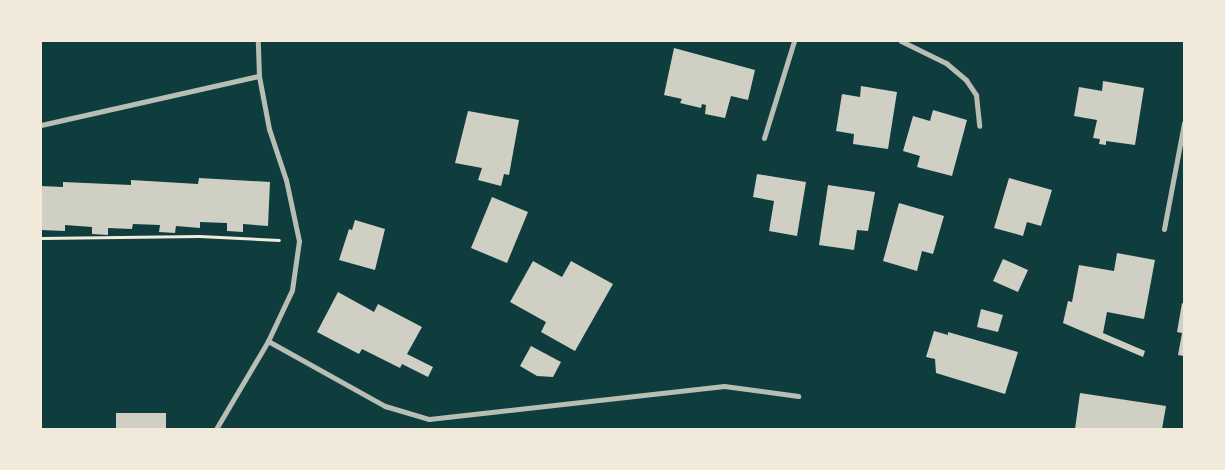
<!DOCTYPE html>
<html>
<head>
<meta charset="utf-8">
<style>
  body { margin:0 }
  #map { position:relative; width:1225px; height:470px; overflow:hidden; background:#0f3d3e; font-family:"PT Sans Narrow",sans-serif }
  div>[style] { position:absolute }
  .building>* { inset:0; background:#cfcfc3 }
  .path>* { height:3px; margin:-1.5px; padding:0 1.5px; transform-origin:1.5px; border-radius:1.5px; background:#f1e9da }
  .minor>* { height:5px; margin:-2.5px; padding:0 2.5px; transform-origin:2.5px; border-radius:2.5px; background:#b8beb3 }
  span { translate:-50% -50%; white-space:nowrap; text-align:center; line-height:1.15; -webkit-text-stroke:5px #f1e9da; paint-order:stroke }
  .frame { position:absolute; inset:0; border:42px solid #f1e9da; pointer-events:none }
</style>
</head>
<body>
<div id="map">
  <div class="building">
    <div style="clip-path:polygon(674px 48px,755px 70px,748px 100px,731px 96px,725px 118px,705px 114px,706px 105px,702px 104px,701px 108px,680px 103px,682px 99px,664px 95px)"></div>
    <div style="clip-path:polygon(1103px 81px,1144px 88px,1135px 145px,1106px 141px,1106px 145px,1099px 144px,1100px 139px,1093px 138px,1097px 120px,1074px 116px,1079px 87px,1102px 91px)"></div>
    <div style="clip-path:polygon(861px 86px,897px 92px,888px 149px,853px 144px,854px 134px,836px 131px,842px 94px,860px 97px)"></div>
    <div style="clip-path:polygon(933px 110px,967px 120px,952px 176px,917px 167px,920px 156px,903px 151px,913px 116px,930px 121px)"></div>
    <div style="clip-path:polygon(468px 111px,519px 120px,509px 175px,504px 174px,501px 186px,478px 180px,482px 168px,455px 163px)"></div>
    <div style="clip-path:polygon(757px 174px,806px 182px,797px 236px,769px 231px,774px 201px,753px 197px)"></div>
    <div style="clip-path:polygon(199px 178px,270px 182px,268px 226px,243px 224px,243px 232px,227px 231px,227px 223px,200px 222px,200px 228px,176px 226px,175px 233px,159px 232px,160px 225px,133px 224px,132px 229px,108px 228px,108px 235px,92px 234px,92px 227px,65px 225px,65px 231px,41px 230px,41px 186px,63px 187px,63px 182px,131px 185px,131px 180px,198px 184px)"></div>
    <div style="clip-path:polygon(1009px 178px,1052px 190px,1041px 226px,1027px 222px,1023px 236px,994px 228px)"></div>
    <div style="clip-path:polygon(828px 185px,875px 192px,868px 231px,857px 230px,854px 250px,819px 245px)"></div>
    <div style="clip-path:polygon(492px 197px,528px 212px,507px 263px,471px 248px)"></div>
    <div style="clip-path:polygon(899px 203px,944px 216px,933px 254px,922px 251px,917px 271px,883px 261px)"></div>
    <div style="clip-path:polygon(355px 220px,385px 229px,375px 270px,339px 260px,349px 229px,352px 230px)"></div>
    <div style="clip-path:polygon(1117px 253px,1155px 260px,1144px 319px,1107px 312px,1103px 333px,1145px 351px,1143px 357px,1063px 323px,1068px 301px,1072px 302px,1079px 265px,1114px 271px)"></div>
    <div style="clip-path:polygon(1003px 259px,1028px 270px,1018px 292px,993px 281px)"></div>
    <div style="clip-path:polygon(533px 261px,562px 277px,571px 261px,613px 284px,575px 351px,541px 332px,546px 322px,510px 302px)"></div>
    <div style="clip-path:polygon(338px 292px,374px 312px,378px 304px,422px 327px,407px 354px,433px 367px,428px 377px,402px 364px,400px 368px,362px 349px,359px 354px,317px 332px)"></div>
    <div style="clip-path:polygon(1182px 303px,1184px 304px,1184px 356px,1178px 355px,1182px 333px,1177px 332px)"></div>
    <div style="clip-path:polygon(981px 309px,1003px 315px,998px 332px,977px 327px)"></div>
    <div style="clip-path:polygon(934px 331px,948px 335px,948px 332px,1018px 352px,1005px 394px,936px 373px,935px 359px,926px 357px)"></div>
    <div style="clip-path:polygon(531px 346px,561px 362px,553px 377px,537px 376px,520px 366px)"></div>
    <div style="clip-path:polygon(1080px 393px,1166px 406px,1162px 429px,1075px 429px)"></div>
    <div style="clip-path:polygon(116px 413px,166px 413px,166px 429px,116px 429px)"></div>
  </div>
  <div class="path">
    <div style="left:41px;top:238px;width:158px;rotate:-0.7deg"></div>
    <div style="left:199px;top:236px;width:80px;rotate:2.9deg"></div>
  </div>
  <div class="minor">
    <div style="left:901px;top:41px;width:50px;rotate:26.1deg"></div>
    <div style="left:946px;top:63px;width:26px;rotate:40deg"></div>
    <div style="left:966px;top:80px;width:18px;rotate:56deg"></div>
    <div style="left:976px;top:95px;width:31px;rotate:84deg"></div>
    <div style="left:41px;top:125px;width:223px;rotate:-12.7deg"></div>
    <div style="left:764px;top:138px;width:102px;rotate:-72.8deg"></div>
    <div style="left:1164px;top:229px;width:108px;rotate:-79.3deg"></div>
    <div style="left:268px;top:341px;width:134px;rotate:29.1deg"></div>
    <div style="left:385px;top:406px;width:46px;rotate:16.5deg"></div>
    <div style="left:429px;top:419px;width:297px;rotate:-6.4deg"></div>
    <div style="left:724px;top:386px;width:75px;rotate:7.7deg"></div>
    <div style="left:216px;top:429px;width:102px;rotate:-59.4deg"></div>
    <div style="left:268px;top:341px;width:56px;rotate:-64.8deg"></div>
    <div style="left:292px;top:290px;width:49px;rotate:-81.9deg"></div>
    <div style="left:299px;top:241px;width:62px;rotate:-102deg"></div>
    <div style="left:286px;top:180px;width:54px;rotate:-108.4deg"></div>
    <div style="left:269px;top:129px;width:54px;rotate:-100.7deg"></div>
    <div style="left:259px;top:76px;width:35px;rotate:-92deg"></div>
  </div>
  <div class="frame"></div>
</div>
</body>
</html>
